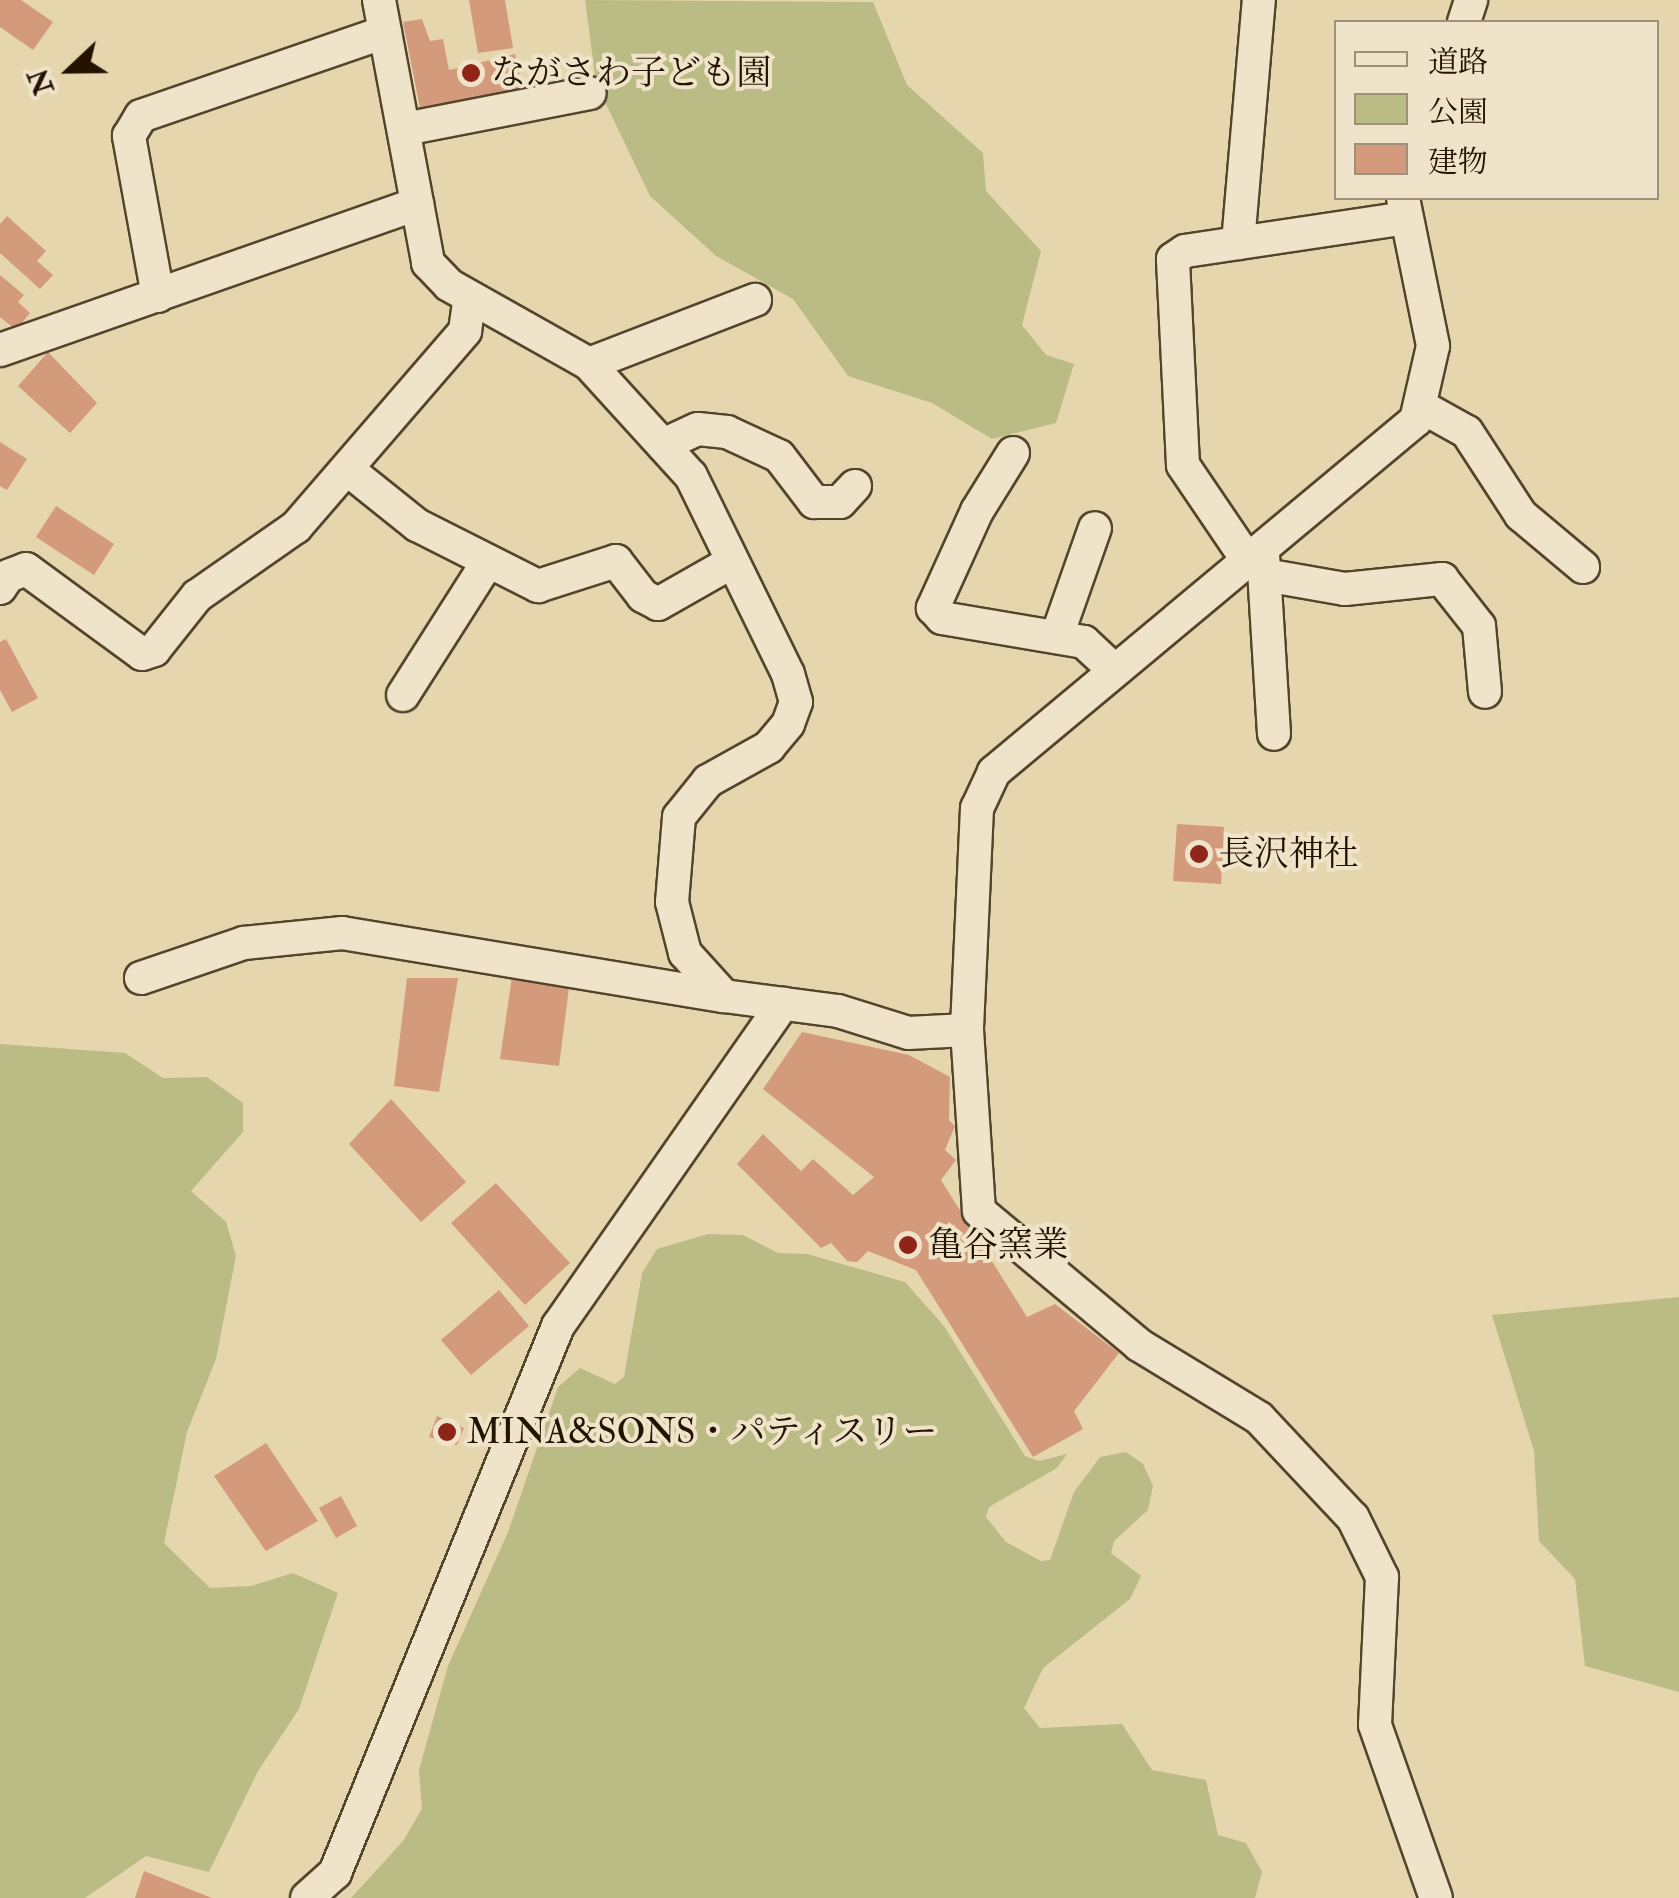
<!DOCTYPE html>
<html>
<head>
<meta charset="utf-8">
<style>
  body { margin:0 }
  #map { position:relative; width:1679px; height:1898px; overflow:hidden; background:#e6d6ad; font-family:"IM FELL Double Pica","Noto Serif JP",serif }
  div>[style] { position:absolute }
  .green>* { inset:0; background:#bbbc85 }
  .building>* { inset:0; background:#d39a7c }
  .roads { filter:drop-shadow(2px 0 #55442c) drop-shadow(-2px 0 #55442c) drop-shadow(0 2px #55442c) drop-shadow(0 -2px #55442c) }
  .minor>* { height:32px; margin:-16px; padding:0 16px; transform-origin:16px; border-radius:16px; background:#efe4ca }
  .dots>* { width:28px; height:28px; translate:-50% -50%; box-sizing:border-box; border:5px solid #efe4ca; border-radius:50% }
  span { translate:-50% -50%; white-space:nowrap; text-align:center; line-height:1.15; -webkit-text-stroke:8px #efe4ca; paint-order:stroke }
  .poi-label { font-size:35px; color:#251301 }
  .left { translate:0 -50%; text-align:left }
  .legend { position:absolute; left:1334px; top:20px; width:325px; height:180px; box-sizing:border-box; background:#efe4ca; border:2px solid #9e907a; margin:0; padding:12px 18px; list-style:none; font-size:30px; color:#251301 }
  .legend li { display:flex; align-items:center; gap:20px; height:50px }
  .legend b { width:50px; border:2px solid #9e907a }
  .north { position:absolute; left:20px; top:20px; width:100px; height:100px; -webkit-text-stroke:8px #efe4ca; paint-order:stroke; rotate:248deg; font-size:28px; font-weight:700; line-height:40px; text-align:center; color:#251301 }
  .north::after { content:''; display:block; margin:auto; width:35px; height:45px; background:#251301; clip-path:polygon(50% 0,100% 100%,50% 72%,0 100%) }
</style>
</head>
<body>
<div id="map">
  <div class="green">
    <div style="clip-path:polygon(585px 0,873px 2px,907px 85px,983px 153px,986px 191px,1041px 251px,1022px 325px,1046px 355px,1074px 364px,1056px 423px,992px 439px,932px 403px,848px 376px,793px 299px,716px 256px,650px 196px,596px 83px)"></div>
    <div style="clip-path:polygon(0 1044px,125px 1053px,163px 1078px,207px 1077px,243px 1103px,243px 1132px,191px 1191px,226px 1222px,236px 1256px,216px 1359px,187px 1432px,164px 1543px,210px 1588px,251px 1586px,293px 1573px,338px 1593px,299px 1709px,258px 1771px,209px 1872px,146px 1856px,85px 1898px,0 1898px)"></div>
    <div style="clip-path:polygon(708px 1234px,743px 1235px,778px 1253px,807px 1254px,905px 1282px,944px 1326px,1025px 1456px,1039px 1461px,1067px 1454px,1057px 1468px,989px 1507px,986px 1517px,1006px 1542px,1041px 1561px,1050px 1560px,1074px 1492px,1100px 1457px,1126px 1452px,1143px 1464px,1153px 1486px,1148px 1510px,1114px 1541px,1111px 1553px,1141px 1576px,1130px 1599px,1043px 1668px,1024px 1708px,1040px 1728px,1122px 1724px,1152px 1770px,1206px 1780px,1218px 1835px,1246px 1843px,1262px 1872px,1255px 1898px,351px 1898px,403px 1841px,422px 1809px,419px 1770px,448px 1666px,508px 1532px,558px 1387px,580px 1368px,615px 1384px,624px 1377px,642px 1273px,657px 1249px)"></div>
    <div style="clip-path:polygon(1679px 1297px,1679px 1692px,1585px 1666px,1575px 1579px,1539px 1541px,1534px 1451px,1492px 1315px)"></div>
  </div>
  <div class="building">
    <div style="clip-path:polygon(0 0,21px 0,53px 22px,33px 50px,0 27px)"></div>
    <div style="clip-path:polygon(469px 0,505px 0,513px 48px,478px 53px)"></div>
    <div style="clip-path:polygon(422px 19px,430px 41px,443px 39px,449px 70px,515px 54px,523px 94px,421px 113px,403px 22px)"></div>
    <div style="clip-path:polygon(7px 216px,46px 251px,37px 261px,53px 275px,40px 289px,0 253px,0 224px)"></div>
    <div style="clip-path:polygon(0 275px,24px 295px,18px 302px,30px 313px,16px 330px,0 317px)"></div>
    <div style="clip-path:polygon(48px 352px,97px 403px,70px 433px,18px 386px)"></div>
    <div style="clip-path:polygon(0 442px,27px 459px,7px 490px,0 486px)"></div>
    <div style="clip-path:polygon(56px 506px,114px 544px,94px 575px,36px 537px)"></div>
    <div style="clip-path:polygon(6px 639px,38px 698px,12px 712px,0 690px,0 642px)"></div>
    <div style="clip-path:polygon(1177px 824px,1224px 827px,1221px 884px,1173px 881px)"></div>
    <div style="clip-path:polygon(513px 970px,570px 980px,559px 1066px,500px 1059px)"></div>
    <div style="clip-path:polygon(407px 978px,458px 978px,439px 1092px,394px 1086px)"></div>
    <div style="clip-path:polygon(802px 1032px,909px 1055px,950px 1077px,949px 1120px,955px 1126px,945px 1150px,956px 1160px,941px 1180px,1027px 1317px,1055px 1304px,1119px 1353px,1074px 1411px,1083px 1429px,1033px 1457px,916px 1270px,868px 1251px,857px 1262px,847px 1261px,831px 1243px,821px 1248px,737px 1164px,763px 1134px,801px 1171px,813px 1159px,853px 1195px,874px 1177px,763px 1089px)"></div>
    <div style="clip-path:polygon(391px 1099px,466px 1182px,421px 1222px,349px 1144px)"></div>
    <div style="clip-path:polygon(496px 1183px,570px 1263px,525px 1305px,451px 1223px)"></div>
    <div style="clip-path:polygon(499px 1290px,529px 1326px,471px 1375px,441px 1340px)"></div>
    <div style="clip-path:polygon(437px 1416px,464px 1428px,457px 1445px,429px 1437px)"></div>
    <div style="clip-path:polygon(266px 1443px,318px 1521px,266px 1551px,214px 1476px)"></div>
    <div style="clip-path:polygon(341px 1496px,357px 1526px,336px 1538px,319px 1508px)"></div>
    <div style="clip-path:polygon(144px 1871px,212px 1898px,135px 1898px)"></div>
  </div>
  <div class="roads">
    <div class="minor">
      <div style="left:379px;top:0;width:268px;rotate:79.4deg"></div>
      <div style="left:428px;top:263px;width:30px;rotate:46deg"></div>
      <div style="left:449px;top:285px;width:161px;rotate:29.4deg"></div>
      <div style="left:589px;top:364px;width:151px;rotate:47.7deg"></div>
      <div style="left:691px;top:476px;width:220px;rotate:63.9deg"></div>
      <div style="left:788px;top:674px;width:29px;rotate:74deg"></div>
      <div style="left:796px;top:702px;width:23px;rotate:110deg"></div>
      <div style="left:788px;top:724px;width:30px;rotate:130deg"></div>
      <div style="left:769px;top:747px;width:70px;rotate:150.9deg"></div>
      <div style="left:708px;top:781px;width:46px;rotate:128.9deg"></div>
      <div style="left:679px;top:817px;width:85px;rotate:94.7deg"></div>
      <div style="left:672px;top:902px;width:53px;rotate:75.7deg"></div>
      <div style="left:685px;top:953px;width:58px;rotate:47.8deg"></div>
      <div style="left:724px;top:996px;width:115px;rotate:7.5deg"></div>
      <div style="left:838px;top:1011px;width:73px;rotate:17.4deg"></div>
      <div style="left:908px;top:1033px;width:59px;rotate:-2.9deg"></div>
      <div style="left:1464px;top:22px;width:23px;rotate:-72deg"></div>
      <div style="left:405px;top:129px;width:188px;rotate:-11deg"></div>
      <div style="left:1403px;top:198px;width:151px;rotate:78.5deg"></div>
      <div style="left:1433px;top:346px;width:76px;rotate:102.9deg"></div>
      <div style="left:1416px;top:420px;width:550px;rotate:140.17deg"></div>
      <div style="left:994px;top:772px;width:40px;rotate:115deg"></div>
      <div style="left:977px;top:808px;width:222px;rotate:92.6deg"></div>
      <div style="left:967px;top:1030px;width:181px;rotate:86.2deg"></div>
      <div style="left:979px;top:1211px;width:209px;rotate:39.9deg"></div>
      <div style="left:1139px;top:1345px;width:140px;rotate:31.3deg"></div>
      <div style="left:1259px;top:1418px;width:137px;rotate:46.8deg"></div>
      <div style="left:1353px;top:1518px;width:66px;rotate:63.8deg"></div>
      <div style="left:1382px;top:1577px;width:148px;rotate:92.7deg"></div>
      <div style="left:1375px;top:1725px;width:183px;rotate:70.6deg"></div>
      <div style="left:1238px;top:243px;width:244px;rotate:-85.1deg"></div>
      <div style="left:158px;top:296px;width:163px;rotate:-100.3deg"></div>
      <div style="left:129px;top:136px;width:23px;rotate:-59deg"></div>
      <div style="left:141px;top:116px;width:258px;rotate:-19deg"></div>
      <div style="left:0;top:350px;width:442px;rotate:-19.3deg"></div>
      <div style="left:589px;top:364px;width:178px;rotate:-21.1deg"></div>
      <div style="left:1422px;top:407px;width:51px;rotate:29.1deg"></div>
      <div style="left:1467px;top:432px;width:99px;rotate:57deg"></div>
      <div style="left:1521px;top:515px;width:81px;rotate:40deg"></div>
      <div style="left:663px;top:445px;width:38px;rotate:-25deg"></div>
      <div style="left:698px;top:429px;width:29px;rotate:6deg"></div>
      <div style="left:727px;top:432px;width:57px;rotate:24.8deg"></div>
      <div style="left:779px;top:456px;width:58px;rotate:52.7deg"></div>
      <div style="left:814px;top:502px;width:26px"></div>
      <div style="left:840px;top:502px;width:22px;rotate:-47deg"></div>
      <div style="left:1013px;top:453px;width:68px;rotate:121.8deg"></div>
      <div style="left:977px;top:511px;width:107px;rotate:114.4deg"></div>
      <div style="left:933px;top:608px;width:13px;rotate:48deg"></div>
      <div style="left:942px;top:618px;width:144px;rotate:9.6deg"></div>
      <div style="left:1084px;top:642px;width:41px;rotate:43deg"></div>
      <div style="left:347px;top:469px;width:90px;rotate:38.7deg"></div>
      <div style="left:417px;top:525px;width:136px;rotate:26.8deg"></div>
      <div style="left:538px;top:586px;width:82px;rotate:-17.8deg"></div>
      <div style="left:616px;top:561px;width:44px;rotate:52.4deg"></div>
      <div style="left:643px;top:596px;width:17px;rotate:28deg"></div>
      <div style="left:658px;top:604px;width:85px;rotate:-29.6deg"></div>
      <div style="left:1263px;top:554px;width:180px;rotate:86.5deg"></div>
      <div style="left:1248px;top:561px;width:116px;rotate:-124.1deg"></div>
      <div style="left:1183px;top:465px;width:206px;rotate:-92.8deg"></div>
      <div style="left:1173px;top:259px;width:14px;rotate:-34deg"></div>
      <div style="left:1185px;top:251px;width:222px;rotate:-8.5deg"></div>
      <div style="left:1265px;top:575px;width:81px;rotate:9.9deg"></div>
      <div style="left:1345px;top:589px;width:98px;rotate:-5.9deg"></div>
      <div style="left:1442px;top:579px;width:60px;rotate:51.8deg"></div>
      <div style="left:1479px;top:626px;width:66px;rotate:84.8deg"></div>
      <div style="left:0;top:588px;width:14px;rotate:-56deg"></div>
      <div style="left:8px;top:576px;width:19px;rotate:-21deg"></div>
      <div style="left:26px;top:569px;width:144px;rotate:36.2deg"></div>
      <div style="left:142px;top:654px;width:13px;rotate:-18deg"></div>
      <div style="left:154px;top:650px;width:69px;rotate:-51.5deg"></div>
      <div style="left:197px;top:596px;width:121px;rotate:-34.9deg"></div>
      <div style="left:296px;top:527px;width:259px;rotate:-49.2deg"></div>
      <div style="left:465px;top:331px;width:34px;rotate:-82deg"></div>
      <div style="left:1058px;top:633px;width:111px;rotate:-70.6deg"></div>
      <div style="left:403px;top:695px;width:156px;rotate:-57.5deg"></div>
      <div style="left:141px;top:978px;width:109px;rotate:-18.8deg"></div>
      <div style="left:244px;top:943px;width:99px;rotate:-5.8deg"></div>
      <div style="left:342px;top:933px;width:387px;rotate:9.4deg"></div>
      <div style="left:307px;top:1898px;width:38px;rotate:-42deg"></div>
      <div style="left:335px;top:1873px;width:591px;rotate:-67.82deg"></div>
      <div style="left:558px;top:1326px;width:393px;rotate:-55.1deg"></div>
    </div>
  </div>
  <div class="dots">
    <div style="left:471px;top:73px;background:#8f2418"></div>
    <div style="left:1199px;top:854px;background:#8f2418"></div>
    <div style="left:908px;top:1245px;background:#8f2418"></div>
    <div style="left:447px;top:1432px;background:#8f2418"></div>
  </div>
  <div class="poi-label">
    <span class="left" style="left:491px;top:73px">ながさわ子ども園</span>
    <span class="left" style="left:1219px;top:854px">長沢神社</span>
    <span class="left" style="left:928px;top:1245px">亀谷窯業</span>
    <span class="left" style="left:467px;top:1432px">MINA&amp;SONS・パティスリー</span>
  </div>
  <ul class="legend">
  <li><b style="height:12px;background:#efe4ca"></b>道路</li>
  <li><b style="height:28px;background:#bbbc85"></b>公園</li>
  <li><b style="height:28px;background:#d39a7c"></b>建物</li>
  </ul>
  <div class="north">N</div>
</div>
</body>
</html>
